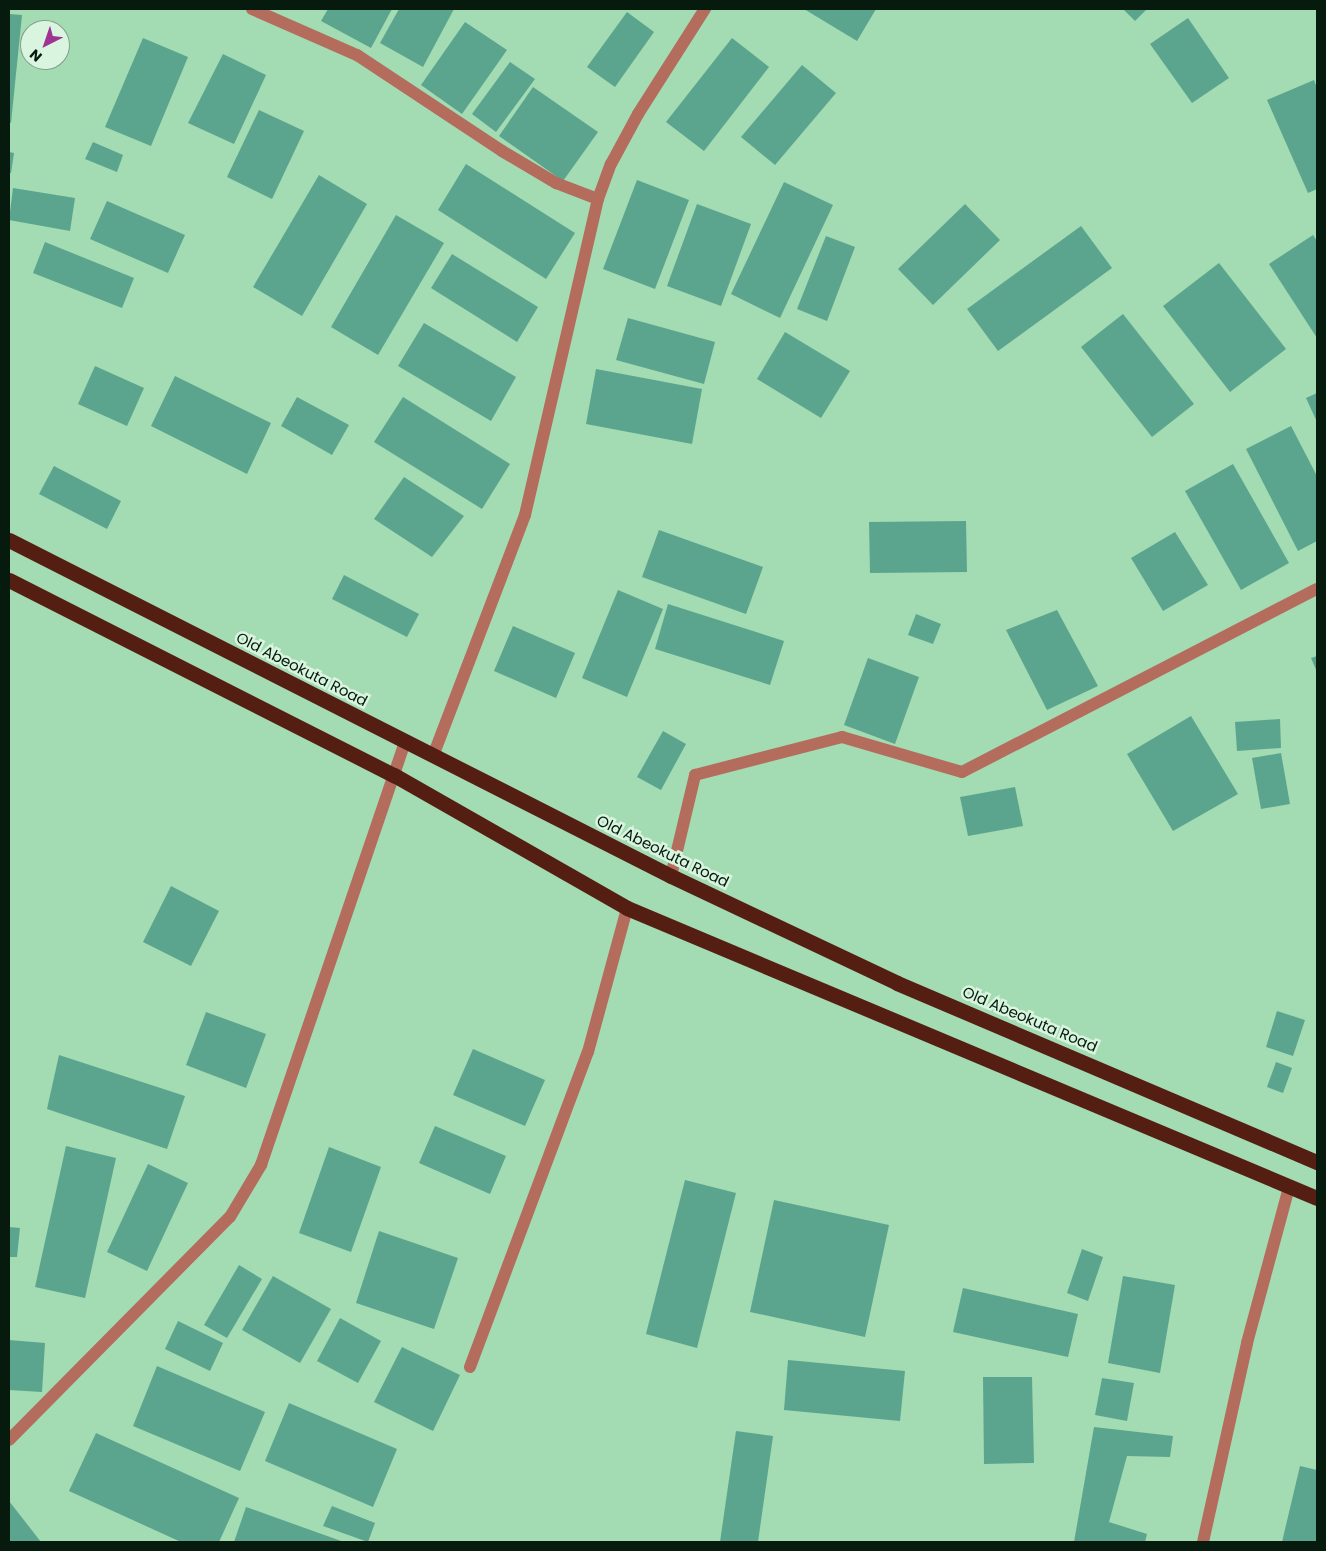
<!DOCTYPE html>
<html>
<head>
<meta charset="utf-8">
<style>
  body { margin:0 }
  #map { position:relative; width:1326px; height:1551px; overflow:hidden; background:#a3dbb2; font-family:Poppins,sans-serif }
  div>[style] { position:absolute }
  .building>* { inset:0; background:#5ba58f }
  .minor>* { height:12px; margin:-6px; padding:0 6px; transform-origin:6px; border-radius:6px; background:#b46c5d }
  .highway>* { height:15px; margin:-7.5px; padding:0 7.5px; transform-origin:7.5px; border-radius:7.5px; background:#551e13 }
  span { translate:-50% -50%; white-space:nowrap; text-align:center; line-height:1.15; -webkit-text-stroke:5px #d9f5df; paint-order:stroke }
  .street-label { font-size:15px; color:#061b0d }
  .frame { position:absolute; inset:0; border:10px solid #061b0d; pointer-events:none }
  .north { position:absolute; left:20px; top:20px; width:50px; height:50px; box-sizing:border-box; background:#d9f5df; border:1px solid #859e8b; border-radius:50%; rotate:221deg; font-size:14px; font-weight:700; line-height:20px; text-align:center; color:#061b0d }
  .north::after { content:''; display:block; margin:auto; width:18px; height:22px; background:#9f3393; clip-path:polygon(50% 0,100% 100%,50% 72%,0 100%) }
</style>
</head>
<body>
<div id="map">
  <div class="building">
    <div style="clip-path:polygon(328px 9px,392px 9px,371px 48px,321px 21px)"></div>
    <div style="clip-path:polygon(399px 9px,454px 9px,423px 67px,380px 43px)"></div>
    <div style="clip-path:polygon(804px 9px,876px 9px,857px 41px)"></div>
    <div style="clip-path:polygon(1123px 9px,1147px 9px,1135px 21px)"></div>
    <div style="clip-path:polygon(627px 12px,654px 32px,615px 87px,587px 67px)"></div>
    <div style="clip-path:polygon(9px 14px,22px 15px,11px 123px,9px 122px)"></div>
    <div style="clip-path:polygon(1188px 18px,1229px 78px,1192px 103px,1150px 44px)"></div>
    <div style="clip-path:polygon(465px 22px,507px 50px,462px 114px,421px 85px)"></div>
    <div style="clip-path:polygon(143px 38px,188px 57px,151px 146px,105px 127px)"></div>
    <div style="clip-path:polygon(732px 38px,769px 67px,704px 151px,666px 122px)"></div>
    <div style="clip-path:polygon(223px 54px,266px 75px,234px 144px,188px 123px)"></div>
    <div style="clip-path:polygon(510px 62px,535px 79px,496px 132px,472px 114px)"></div>
    <div style="clip-path:polygon(802px 65px,836px 93px,775px 165px,741px 137px)"></div>
    <div style="clip-path:polygon(1314px 80px,1317px 88px,1317px 189px,1308px 193px,1267px 100px)"></div>
    <div style="clip-path:polygon(533px 87px,598px 132px,563px 181px,499px 136px)"></div>
    <div style="clip-path:polygon(259px 110px,304px 131px,272px 199px,227px 177px)"></div>
    <div style="clip-path:polygon(93px 142px,123px 155px,117px 172px,85px 159px)"></div>
    <div style="clip-path:polygon(9px 152px,14px 153px,11px 173px,9px 173px)"></div>
    <div style="clip-path:polygon(466px 164px,575px 233px,546px 279px,438px 210px)"></div>
    <div style="clip-path:polygon(319px 175px,367px 204px,302px 316px,253px 287px)"></div>
    <div style="clip-path:polygon(637px 180px,689px 200px,655px 289px,603px 269px)"></div>
    <div style="clip-path:polygon(784px 182px,833px 205px,780px 318px,731px 294px)"></div>
    <div style="clip-path:polygon(13px 188px,75px 198px,70px 231px,9px 220px)"></div>
    <div style="clip-path:polygon(107px 201px,185px 235px,168px 273px,90px 239px)"></div>
    <div style="clip-path:polygon(697px 204px,751px 224px,721px 306px,667px 286px)"></div>
    <div style="clip-path:polygon(965px 204px,1000px 240px,933px 305px,898px 269px)"></div>
    <div style="clip-path:polygon(396px 215px,444px 243px,378px 355px,331px 327px)"></div>
    <div style="clip-path:polygon(1081px 226px,1112px 268px,998px 351px,967px 309px)"></div>
    <div style="clip-path:polygon(1313px 235px,1317px 241px,1317px 338px,1269px 264px)"></div>
    <div style="clip-path:polygon(826px 236px,855px 247px,827px 321px,797px 309px)"></div>
    <div style="clip-path:polygon(45px 242px,134px 278px,122px 308px,33px 273px)"></div>
    <div style="clip-path:polygon(452px 254px,538px 307px,517px 342px,431px 288px)"></div>
    <div style="clip-path:polygon(1219px 263px,1286px 349px,1230px 392px,1163px 306px)"></div>
    <div style="clip-path:polygon(1123px 314px,1194px 404px,1152px 437px,1081px 347px)"></div>
    <div style="clip-path:polygon(628px 318px,715px 342px,704px 384px,616px 360px)"></div>
    <div style="clip-path:polygon(424px 323px,516px 377px,491px 421px,398px 366px)"></div>
    <div style="clip-path:polygon(785px 332px,850px 371px,821px 418px,757px 379px)"></div>
    <div style="clip-path:polygon(95px 366px,144px 388px,127px 426px,78px 404px)"></div>
    <div style="clip-path:polygon(596px 369px,702px 389px,692px 444px,586px 424px)"></div>
    <div style="clip-path:polygon(175px 376px,271px 423px,247px 474px,151px 426px)"></div>
    <div style="clip-path:polygon(1317px 393px,1317px 422px,1306px 398px)"></div>
    <div style="clip-path:polygon(297px 397px,349px 425px,332px 455px,281px 426px)"></div>
    <div style="clip-path:polygon(403px 397px,510px 464px,482px 509px,374px 442px)"></div>
    <div style="clip-path:polygon(1291px 426px,1317px 476px,1317px 541px,1298px 551px,1246px 449px)"></div>
    <div style="clip-path:polygon(1233px 464px,1289px 563px,1241px 590px,1185px 491px)"></div>
    <div style="clip-path:polygon(54px 466px,121px 501px,107px 529px,39px 494px)"></div>
    <div style="clip-path:polygon(404px 477px,464px 516px,432px 557px,374px 519px)"></div>
    <div style="clip-path:polygon(966px 521px,967px 572px,870px 573px,869px 522px)"></div>
    <div style="clip-path:polygon(659px 530px,763px 567px,746px 614px,642px 577px)"></div>
    <div style="clip-path:polygon(1175px 532px,1208px 585px,1163px 611px,1131px 558px)"></div>
    <div style="clip-path:polygon(344px 575px,419px 614px,407px 637px,332px 599px)"></div>
    <div style="clip-path:polygon(618px 590px,663px 609px,627px 697px,582px 678px)"></div>
    <div style="clip-path:polygon(668px 604px,784px 641px,770px 685px,655px 649px)"></div>
    <div style="clip-path:polygon(1057px 610px,1098px 686px,1047px 710px,1006px 630px)"></div>
    <div style="clip-path:polygon(916px 614px,941px 624px,933px 644px,908px 635px)"></div>
    <div style="clip-path:polygon(513px 626px,575px 653px,556px 698px,494px 671px)"></div>
    <div style="clip-path:polygon(1317px 656px,1317px 672px,1311px 658px)"></div>
    <div style="clip-path:polygon(868px 658px,919px 677px,895px 744px,844px 725px)"></div>
    <div style="clip-path:polygon(1191px 716px,1238px 794px,1173px 831px,1127px 754px)"></div>
    <div style="clip-path:polygon(1280px 719px,1281px 748px,1237px 751px,1235px 722px)"></div>
    <div style="clip-path:polygon(663px 731px,686px 744px,661px 790px,637px 777px)"></div>
    <div style="clip-path:polygon(1281px 753px,1290px 804px,1261px 809px,1252px 758px)"></div>
    <div style="clip-path:polygon(1015px 787px,1023px 826px,968px 836px,960px 797px)"></div>
    <div style="clip-path:polygon(171px 886px,219px 911px,191px 966px,143px 942px)"></div>
    <div style="clip-path:polygon(1277px 1011px,1305px 1020px,1293px 1056px,1266px 1047px)"></div>
    <div style="clip-path:polygon(206px 1012px,266px 1034px,246px 1088px,186px 1065px)"></div>
    <div style="clip-path:polygon(473px 1049px,545px 1080px,525px 1126px,453px 1095px)"></div>
    <div style="clip-path:polygon(59px 1055px,185px 1096px,167px 1149px,47px 1109px)"></div>
    <div style="clip-path:polygon(1276px 1062px,1292px 1068px,1283px 1093px,1267px 1087px)"></div>
    <div style="clip-path:polygon(435px 1126px,506px 1156px,490px 1194px,419px 1163px)"></div>
    <div style="clip-path:polygon(66px 1146px,116px 1158px,85px 1298px,35px 1287px)"></div>
    <div style="clip-path:polygon(329px 1147px,381px 1167px,351px 1252px,299px 1233px)"></div>
    <div style="clip-path:polygon(148px 1164px,188px 1183px,147px 1271px,107px 1252px)"></div>
    <div style="clip-path:polygon(685px 1180px,736px 1193px,697px 1348px,646px 1334px)"></div>
    <div style="clip-path:polygon(774px 1200px,889px 1225px,865px 1337px,750px 1312px)"></div>
    <div style="clip-path:polygon(9px 1227px,20px 1228px,17px 1257px,9px 1257px)"></div>
    <div style="clip-path:polygon(379px 1231px,458px 1258px,434px 1329px,356px 1303px)"></div>
    <div style="clip-path:polygon(1082px 1249px,1103px 1257px,1088px 1301px,1067px 1293px)"></div>
    <div style="clip-path:polygon(239px 1265px,262px 1279px,227px 1338px,204px 1325px)"></div>
    <div style="clip-path:polygon(273px 1276px,331px 1309px,300px 1363px,242px 1330px)"></div>
    <div style="clip-path:polygon(1123px 1276px,1175px 1285px,1160px 1373px,1108px 1363px)"></div>
    <div style="clip-path:polygon(963px 1288px,1078px 1314px,1068px 1357px,953px 1332px)"></div>
    <div style="clip-path:polygon(340px 1318px,381px 1341px,358px 1383px,317px 1361px)"></div>
    <div style="clip-path:polygon(178px 1321px,223px 1343px,210px 1371px,165px 1349px)"></div>
    <div style="clip-path:polygon(9px 1340px,45px 1343px,42px 1392px,9px 1390px)"></div>
    <div style="clip-path:polygon(402px 1347px,460px 1375px,433px 1431px,374px 1402px)"></div>
    <div style="clip-path:polygon(788px 1360px,905px 1371px,900px 1421px,784px 1410px)"></div>
    <div style="clip-path:polygon(157px 1366px,265px 1412px,240px 1471px,133px 1426px)"></div>
    <div style="clip-path:polygon(983px 1377px,1032px 1377px,1034px 1463px,984px 1464px)"></div>
    <div style="clip-path:polygon(1102px 1378px,1134px 1383px,1127px 1421px,1095px 1415px)"></div>
    <div style="clip-path:polygon(289px 1403px,397px 1449px,373px 1507px,265px 1461px)"></div>
    <div style="clip-path:polygon(1094px 1427px,1173px 1436px,1170px 1457px,1127px 1456px,1109px 1522px,1147px 1534px,1145px 1542px,1074px 1542px)"></div>
    <div style="clip-path:polygon(736px 1431px,773px 1436px,758px 1542px,720px 1542px)"></div>
    <div style="clip-path:polygon(96px 1433px,239px 1498px,219px 1542px,181px 1542px,69px 1491px)"></div>
    <div style="clip-path:polygon(1300px 1466px,1317px 1470px,1317px 1542px,1282px 1542px)"></div>
    <div style="clip-path:polygon(9px 1501px,41px 1542px,9px 1542px)"></div>
    <div style="clip-path:polygon(332px 1506px,375px 1523px,368px 1542px,323px 1526px)"></div>
    <div style="clip-path:polygon(246px 1507px,344px 1542px,234px 1542px)"></div>
  </div>
  <div class="minor">
    <div style="left:252px;top:9px;width:115px;rotate:23.7deg"></div>
    <div style="left:357px;top:55px;width:174px;rotate:33.5deg"></div>
    <div style="left:502px;top:151px;width:63px;rotate:30.7deg"></div>
    <div style="left:556px;top:183px;width:45px;rotate:20.9deg"></div>
    <div style="left:433px;top:756px;width:258px;rotate:-69.1deg"></div>
    <div style="left:525px;top:515px;width:324px;rotate:-77deg"></div>
    <div style="left:598px;top:199px;width:37px;rotate:-70deg"></div>
    <div style="left:611px;top:164px;width:57px;rotate:-61.6deg"></div>
    <div style="left:638px;top:114px;width:125px;rotate:-57.5deg"></div>
    <div style="left:671px;top:876px;width:104px;rotate:-76.6deg"></div>
    <div style="left:695px;top:775px;width:152px;rotate:-14.5deg"></div>
    <div style="left:842px;top:737px;width:125px;rotate:16.3deg"></div>
    <div style="left:962px;top:772px;width:399px;rotate:-27.3deg"></div>
    <div style="left:470px;top:1367px;width:336px;rotate:-69.5deg"></div>
    <div style="left:588px;top:1052px;width:149px;rotate:-74.8deg"></div>
    <div style="left:9px;top:1440px;width:314px;rotate:-45.3deg"></div>
    <div style="left:230px;top:1217px;width:61px;rotate:-59.2deg"></div>
    <div style="left:261px;top:1165px;width:448px;rotate:-71.2deg"></div>
    <div style="left:1203px;top:1542px;width:204px;rotate:-77.5deg"></div>
    <div style="left:1247px;top:1343px;width:162px;rotate:-74.9deg"></div>
  </div>
  <div class="highway">
    <div style="left:9px;top:540px;width:742px;rotate:26.91deg"></div>
    <div style="left:671px;top:876px;width:250px;rotate:25.3deg"></div>
    <div style="left:897px;top:983px;width:457px;rotate:23.1deg"></div>
    <div style="left:9px;top:580px;width:432px;rotate:26.9deg"></div>
    <div style="left:394px;top:775px;width:268px;rotate:29.7deg"></div>
    <div style="left:627px;top:908px;width:748px;rotate:22.8deg"></div>
  </div>
  <div class="street-label">
    <span style="left:302px;top:669px;rotate:27deg">Old Abeokuta Road</span>
    <span style="left:663px;top:851px;rotate:26deg">Old Abeokuta Road</span>
    <span style="left:1030px;top:1019px;rotate:23deg">Old Abeokuta Road</span>
  </div>
  <div class="frame"></div>
  <div class="north">N</div>
</div>
</body>
</html>
